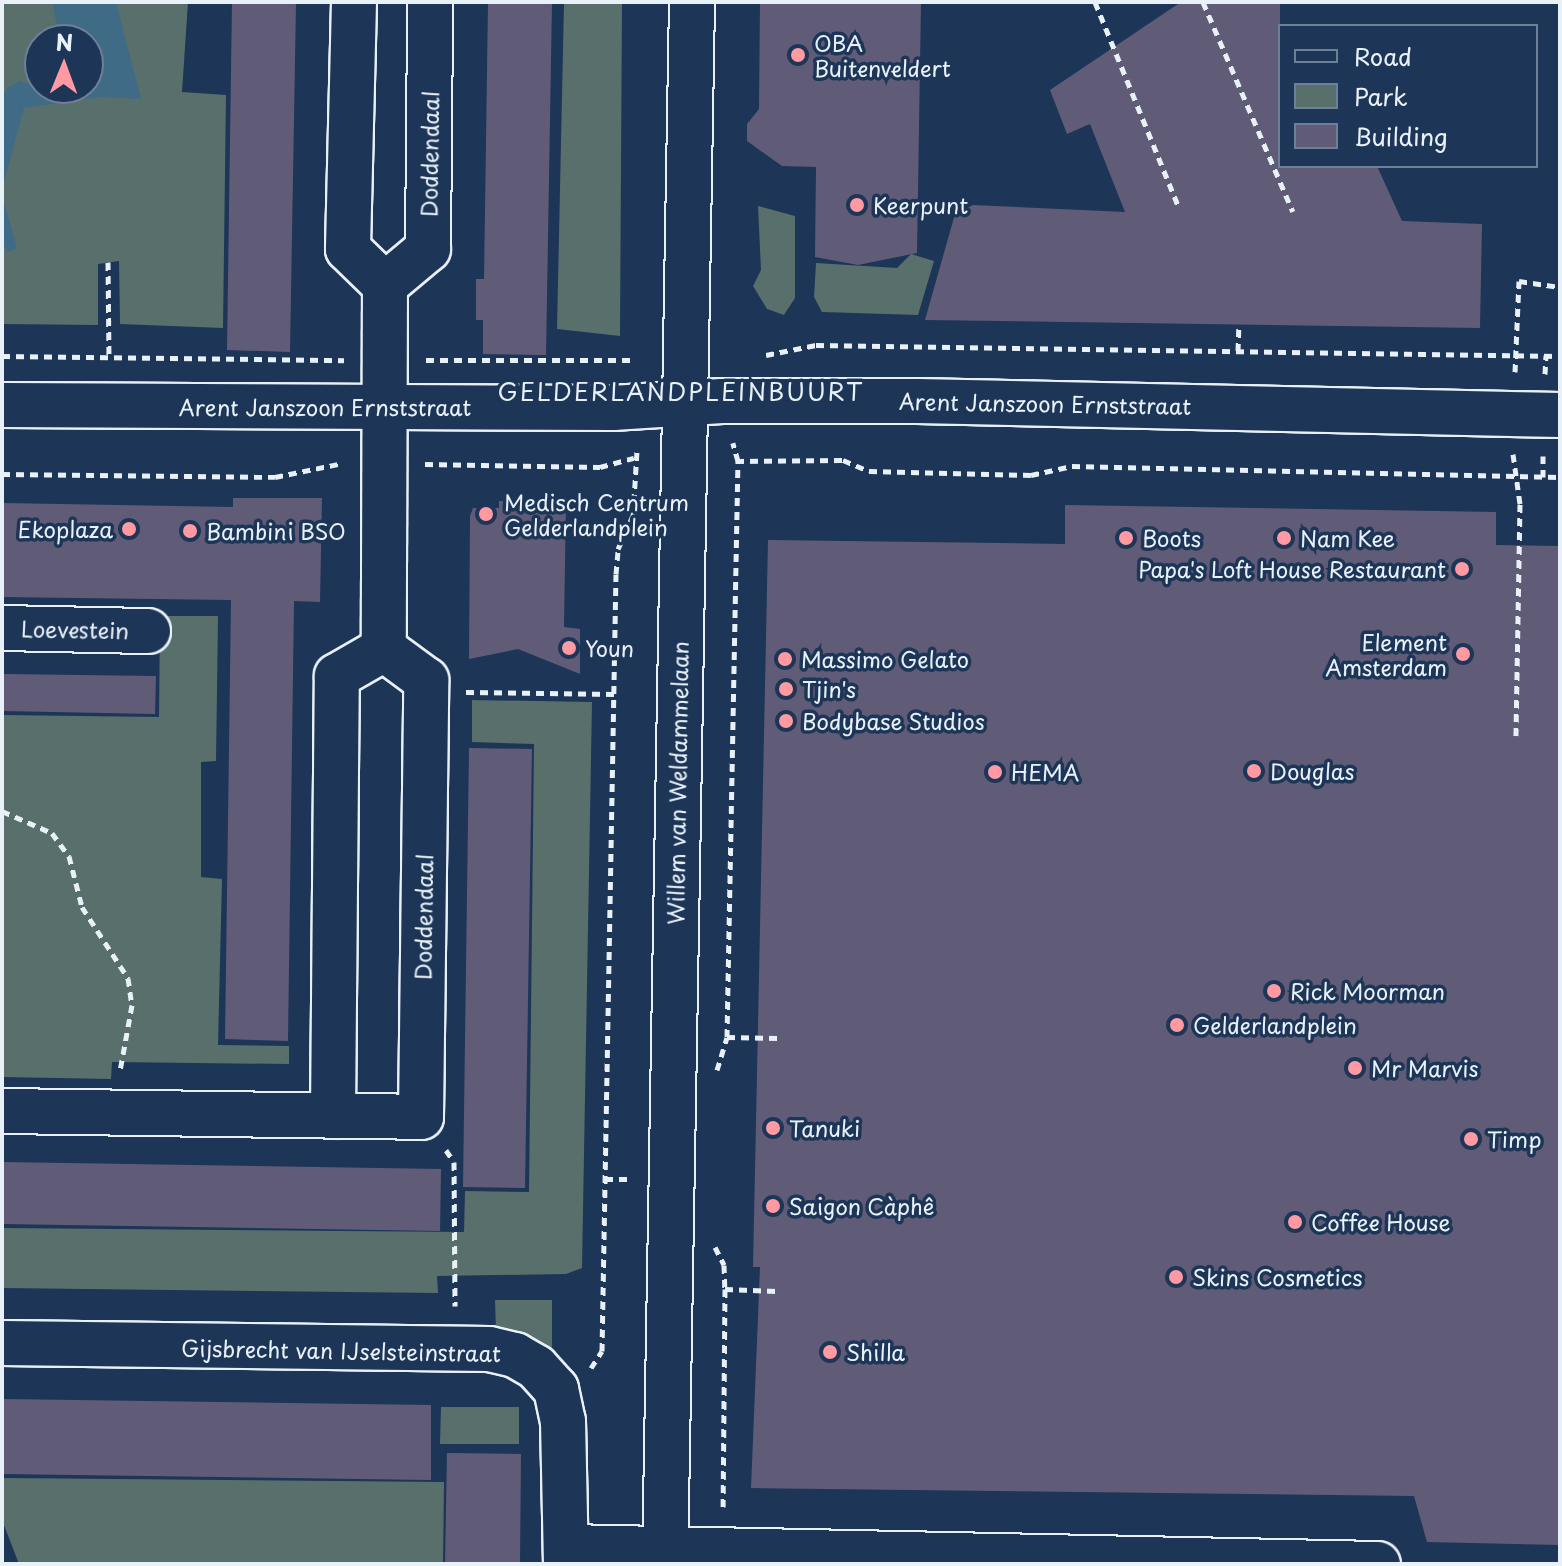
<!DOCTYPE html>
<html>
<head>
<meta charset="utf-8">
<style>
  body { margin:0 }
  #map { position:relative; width:1562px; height:1566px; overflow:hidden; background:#1d3557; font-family:"Playpen Sans",sans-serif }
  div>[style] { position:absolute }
  .green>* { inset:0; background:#586f6c }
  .water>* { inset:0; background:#406b86 }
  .building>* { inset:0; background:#605c78 }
  .path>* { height:5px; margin-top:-2.5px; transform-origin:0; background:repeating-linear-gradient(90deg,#e8f1f8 0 8px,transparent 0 14px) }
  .roads { filter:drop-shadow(2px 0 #e8f1f8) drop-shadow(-2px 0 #e8f1f8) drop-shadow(0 2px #e8f1f8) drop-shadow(0 -2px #e8f1f8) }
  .minor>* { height:44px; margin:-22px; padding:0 22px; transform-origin:22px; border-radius:22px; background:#1d3557 }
  .tertiary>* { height:44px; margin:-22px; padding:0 22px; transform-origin:22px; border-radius:22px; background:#1d3557 }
  .dots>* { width:22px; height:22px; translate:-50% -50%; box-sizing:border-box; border:4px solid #1d3557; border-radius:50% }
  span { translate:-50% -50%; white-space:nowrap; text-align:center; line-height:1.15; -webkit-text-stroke:7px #1d3557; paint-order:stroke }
  .poi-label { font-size:22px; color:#e8f1f8 }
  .left { translate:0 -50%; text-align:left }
  .right { translate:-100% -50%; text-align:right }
  .street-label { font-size:22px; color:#e8f1f8 }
  .neighbourhood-label { font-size:24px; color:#e8f1f8; letter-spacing:2px }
  .frame { position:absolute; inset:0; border:4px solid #e8f1f8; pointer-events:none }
  .legend { position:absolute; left:1278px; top:24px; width:260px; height:144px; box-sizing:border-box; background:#1d3557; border:2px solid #6e8097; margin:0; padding:10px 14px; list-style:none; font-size:24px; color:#e8f1f8 }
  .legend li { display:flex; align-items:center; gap:16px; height:40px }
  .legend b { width:40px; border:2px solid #6e8097 }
  .north { position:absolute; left:24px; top:24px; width:80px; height:80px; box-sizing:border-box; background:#1d3557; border:2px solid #6e8097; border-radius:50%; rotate:1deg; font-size:22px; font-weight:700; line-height:32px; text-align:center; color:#e8f1f8 }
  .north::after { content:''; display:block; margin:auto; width:28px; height:36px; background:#ff9aa2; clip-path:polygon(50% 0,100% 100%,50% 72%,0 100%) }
</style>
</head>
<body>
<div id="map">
  <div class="green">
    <div style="clip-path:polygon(evenodd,2px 2px,188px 2px,182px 92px,226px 95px,223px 328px,120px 324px,119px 261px,98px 264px,98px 325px,2px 324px,2px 2px,40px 40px,88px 40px,88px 88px,40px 88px,40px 40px)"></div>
    <div style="clip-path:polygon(564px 2px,622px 2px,620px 336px,557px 329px)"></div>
    <div style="clip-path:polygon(758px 206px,795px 216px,795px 298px,784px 315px,767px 309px,753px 286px,761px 270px)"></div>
    <div style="clip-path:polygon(911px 254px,934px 261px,918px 315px,822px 312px,814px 297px,816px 263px,897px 268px)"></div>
    <div style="clip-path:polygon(160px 616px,218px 616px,216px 761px,201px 762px,201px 877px,222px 879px,218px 1045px,289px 1046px,289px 1064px,112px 1062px,111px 1079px,2px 1077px,2px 715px,159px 717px)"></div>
    <div style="clip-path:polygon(472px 700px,592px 702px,582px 1268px,566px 1274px,437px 1276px,438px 1293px,2px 1288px,2px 1228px,464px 1232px,465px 1191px,529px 1192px,534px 744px,472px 742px)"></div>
    <div style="clip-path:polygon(495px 1300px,552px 1300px,552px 1358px,496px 1331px)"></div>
    <div style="clip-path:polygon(441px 1407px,519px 1407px,519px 1444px,440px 1444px)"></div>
    <div style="clip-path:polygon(4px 1478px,444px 1482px,443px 1564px,19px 1564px,2px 1520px)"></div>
  </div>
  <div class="water">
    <div style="clip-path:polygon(52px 2px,116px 2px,141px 99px,101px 97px,24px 108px,2px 190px,2px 95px,7px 88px,20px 81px,40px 88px,88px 88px,88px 40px,60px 40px)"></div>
    <div style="clip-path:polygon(2px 195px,17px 248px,7px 252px,2px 241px)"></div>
  </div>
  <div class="building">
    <div style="clip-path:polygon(232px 2px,296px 2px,290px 352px,227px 350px)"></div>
    <div style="clip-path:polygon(488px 2px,552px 2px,546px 355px,483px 354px,483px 320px,476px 320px,476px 279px,484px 279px)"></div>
    <div style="clip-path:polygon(760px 2px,921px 2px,917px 253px,858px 265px,815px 257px,816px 167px,782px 166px,747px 141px,747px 124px,759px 109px)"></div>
    <div style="clip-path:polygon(1181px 2px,1280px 2px,1280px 166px,1377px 166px,1402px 221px,1482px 224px,1480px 328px,925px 320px,955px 214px,973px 205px,1125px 212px,1090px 124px,1067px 134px,1050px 90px)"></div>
    <div style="clip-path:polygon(233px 498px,322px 498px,320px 602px,294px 601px,288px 1041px,225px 1039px,231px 600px,2px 597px,2px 503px,233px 507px)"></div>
    <div style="clip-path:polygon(499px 501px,566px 502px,564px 627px,580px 629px,580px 674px,518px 649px,469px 659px,470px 516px,473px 508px,499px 508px)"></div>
    <div style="clip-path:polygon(1065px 505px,1496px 512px,1496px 545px,1560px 546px,1560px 1545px,1427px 1542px,1414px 1496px,751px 1488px,760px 1267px,753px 1267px,768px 540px,1065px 544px)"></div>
    <div style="clip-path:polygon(2px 674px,156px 676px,155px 714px,2px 711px)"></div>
    <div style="clip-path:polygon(469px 748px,532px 749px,525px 1188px,463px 1187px)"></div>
    <div style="clip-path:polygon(2px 1162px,441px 1169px,440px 1231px,2px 1224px)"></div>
    <div style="clip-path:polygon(2px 1399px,431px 1405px,431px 1480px,2px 1474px)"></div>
    <div style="clip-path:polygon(447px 1453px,521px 1454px,520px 1564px,445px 1564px)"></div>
  </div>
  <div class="path">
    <div style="left:1095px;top:2px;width:222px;rotate:67.8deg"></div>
    <div style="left:1203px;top:2px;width:228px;rotate:66.8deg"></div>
    <div style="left:108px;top:262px;width:95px;rotate:89.4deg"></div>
    <div style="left:1238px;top:351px;width:27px;rotate:-88deg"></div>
    <div style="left:766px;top:355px;width:51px;rotate:-11.3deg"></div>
    <div style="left:816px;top:345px;width:744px;rotate:0.85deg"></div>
    <div style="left:2px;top:356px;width:342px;rotate:0.7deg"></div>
    <div style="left:426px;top:360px;width:206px"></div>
    <div style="left:1515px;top:372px;width:91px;rotate:-87.5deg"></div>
    <div style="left:1519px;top:281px;width:41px;rotate:8.3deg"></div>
    <div style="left:1545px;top:374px;width:19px;rotate:-87deg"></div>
    <div style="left:1513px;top:454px;width:50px;rotate:82deg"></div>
    <div style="left:1520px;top:504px;width:232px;rotate:91deg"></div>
    <div style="left:736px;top:461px;width:107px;rotate:-0.5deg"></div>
    <div style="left:843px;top:460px;width:28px;rotate:23deg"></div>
    <div style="left:869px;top:471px;width:162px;rotate:1.4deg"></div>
    <div style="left:1031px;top:475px;width:42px;rotate:-12.4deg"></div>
    <div style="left:1072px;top:466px;width:488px;rotate:1.3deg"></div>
    <div style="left:425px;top:464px;width:175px;rotate:1deg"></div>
    <div style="left:600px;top:467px;width:35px;rotate:-15deg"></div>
    <div style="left:2px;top:474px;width:273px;rotate:0.6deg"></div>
    <div style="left:275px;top:477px;width:69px;rotate:-11.6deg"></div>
    <div style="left:1543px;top:477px;width:21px;rotate:-90deg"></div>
    <div style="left:466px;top:692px;width:148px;rotate:0.8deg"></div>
    <div style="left:2px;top:811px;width:55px;rotate:23.7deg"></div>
    <div style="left:52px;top:833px;width:29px;rotate:54deg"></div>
    <div style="left:69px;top:856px;width:53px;rotate:75.7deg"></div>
    <div style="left:82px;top:907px;width:85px;rotate:57.1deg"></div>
    <div style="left:128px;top:978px;width:27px;rotate:82deg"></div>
    <div style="left:132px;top:1005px;width:67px;rotate:100.3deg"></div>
    <div style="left:727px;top:1037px;width:51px;rotate:1.1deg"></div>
    <div style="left:717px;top:1070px;width:34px;rotate:-73deg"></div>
    <div style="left:727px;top:1037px;width:576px;rotate:-88.91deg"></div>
    <div style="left:738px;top:461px;width:19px;rotate:-106deg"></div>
    <div style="left:446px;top:1150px;width:14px;rotate:56deg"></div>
    <div style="left:454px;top:1162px;width:144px;rotate:89.6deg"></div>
    <div style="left:605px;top:1179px;width:23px"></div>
    <div style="left:715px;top:1247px;width:20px;rotate:63deg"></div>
    <div style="left:724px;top:1265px;width:24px;rotate:88deg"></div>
    <div style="left:725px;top:1289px;width:218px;rotate:90.5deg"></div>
    <div style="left:725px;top:1289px;width:52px;rotate:2.2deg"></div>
    <div style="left:591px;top:1368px;width:20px;rotate:-57deg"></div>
    <div style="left:602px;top:1351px;width:777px;rotate:-88.97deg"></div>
    <div style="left:616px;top:574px;width:25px;rotate:-85deg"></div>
    <div style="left:618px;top:549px;width:36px;rotate:-66deg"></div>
    <div style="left:633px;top:516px;width:66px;rotate:-86.5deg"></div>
  </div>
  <div class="roads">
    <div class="minor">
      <div style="left:354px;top:2px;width:247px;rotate:91.4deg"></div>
      <div style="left:348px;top:249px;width:52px;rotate:44.2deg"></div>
      <div style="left:385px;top:285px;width:364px;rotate:90.2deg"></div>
      <div style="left:385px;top:285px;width:56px;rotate:-39.9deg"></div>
      <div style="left:428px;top:249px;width:247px;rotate:-89.5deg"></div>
      <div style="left:2px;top:628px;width:146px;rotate:1.2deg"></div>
      <div style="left:2px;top:1111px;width:419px;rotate:0.8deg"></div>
      <div style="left:421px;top:1117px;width:437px;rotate:-89.3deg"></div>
      <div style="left:426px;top:680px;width:52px;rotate:-143.6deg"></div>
      <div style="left:333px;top:1116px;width:440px;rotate:-89.5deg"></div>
      <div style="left:337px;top:676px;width:54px;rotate:-29.9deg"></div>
      <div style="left:2px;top:1343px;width:487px;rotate:0.7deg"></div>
      <div style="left:489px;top:1349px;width:27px;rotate:13deg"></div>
      <div style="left:515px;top:1355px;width:24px;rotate:30deg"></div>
      <div style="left:536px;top:1367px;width:30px;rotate:48deg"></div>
      <div style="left:556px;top:1389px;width:33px;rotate:78deg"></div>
      <div style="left:563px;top:1421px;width:143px;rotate:88.8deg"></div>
      <div style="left:566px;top:1547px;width:812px;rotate:1.2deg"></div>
      <div style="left:665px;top:1564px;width:1562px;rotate:-89.01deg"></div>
    </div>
    <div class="tertiary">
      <div style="left:2px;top:405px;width:611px;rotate:0.28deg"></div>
      <div style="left:613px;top:408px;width:109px;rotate:-3.7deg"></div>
      <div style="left:722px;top:401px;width:195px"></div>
      <div style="left:917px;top:401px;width:643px;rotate:1.25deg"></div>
    </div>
  </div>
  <div class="dots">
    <div style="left:798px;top:55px;background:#ff9aa2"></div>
    <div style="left:857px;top:205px;background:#ff9aa2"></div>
    <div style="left:486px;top:514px;background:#ff9aa2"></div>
    <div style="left:129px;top:529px;background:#ff9aa2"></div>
    <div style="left:190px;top:531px;background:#ff9aa2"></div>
    <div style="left:1126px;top:538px;background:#ff9aa2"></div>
    <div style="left:1284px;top:538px;background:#ff9aa2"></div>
    <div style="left:1462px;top:569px;background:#ff9aa2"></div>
    <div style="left:569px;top:648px;background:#ff9aa2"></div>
    <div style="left:1463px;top:654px;background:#ff9aa2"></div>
    <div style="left:785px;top:659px;background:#ff9aa2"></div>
    <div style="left:786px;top:689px;background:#ff9aa2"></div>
    <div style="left:786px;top:721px;background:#ff9aa2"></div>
    <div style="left:1254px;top:771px;background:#ff9aa2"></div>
    <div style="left:995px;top:772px;background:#ff9aa2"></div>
    <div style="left:1274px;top:991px;background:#ff9aa2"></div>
    <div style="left:1177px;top:1025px;background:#ff9aa2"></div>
    <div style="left:1355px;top:1068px;background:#ff9aa2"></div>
    <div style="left:773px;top:1128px;background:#ff9aa2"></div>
    <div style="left:1471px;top:1139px;background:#ff9aa2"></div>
    <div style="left:773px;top:1206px;background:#ff9aa2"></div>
    <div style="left:1295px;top:1222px;background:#ff9aa2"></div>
    <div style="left:1176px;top:1277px;background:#ff9aa2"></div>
    <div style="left:830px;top:1352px;background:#ff9aa2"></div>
  </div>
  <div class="poi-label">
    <span class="left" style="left:814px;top:55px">OBA<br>Buitenveldert</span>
    <span class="left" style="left:873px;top:205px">Keerpunt</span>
    <span class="left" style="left:504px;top:514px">Medisch Centrum<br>Gelderlandplein</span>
    <span class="right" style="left:113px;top:529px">Ekoplaza</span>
    <span class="left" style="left:206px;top:531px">Bambini BSO</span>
    <span class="left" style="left:1142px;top:538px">Boots</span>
    <span class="left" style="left:1300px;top:538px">Nam Kee</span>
    <span class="right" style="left:1446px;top:569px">Papa's Loft House Restaurant</span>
    <span class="right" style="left:1447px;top:654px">Element<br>Amsterdam</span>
    <span class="left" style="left:585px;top:648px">Youn</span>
    <span class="left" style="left:801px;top:659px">Massimo Gelato</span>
    <span class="left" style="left:802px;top:689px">Tjin's</span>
    <span class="left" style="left:802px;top:721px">Bodybase Studios</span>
    <span class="left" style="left:1270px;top:771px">Douglas</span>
    <span class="left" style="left:1011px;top:772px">HEMA</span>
    <span class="left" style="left:1290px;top:991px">Rick Moorman</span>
    <span class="left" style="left:1193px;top:1025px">Gelderlandplein</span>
    <span class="left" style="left:1371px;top:1068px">Mr Marvis</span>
    <span class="left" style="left:789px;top:1128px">Tanuki</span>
    <span class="left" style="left:1487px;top:1139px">Timp</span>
    <span class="left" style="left:789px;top:1206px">Saigon Càphê</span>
    <span class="left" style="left:1311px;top:1222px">Coffee House</span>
    <span class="left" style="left:1192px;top:1277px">Skins Cosmetics</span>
    <span class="left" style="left:846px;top:1352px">Shilla</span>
  </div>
  <div class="street-label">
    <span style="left:429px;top:154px;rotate:-89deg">Doddendaal</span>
    <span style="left:1045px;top:403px;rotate:1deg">Arent Janszoon Ernststraat</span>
    <span style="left:325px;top:407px">Arent Janszoon Ernststraat</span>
    <span style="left:75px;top:629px;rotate:1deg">Loevestein</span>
    <span style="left:677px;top:783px;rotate:-89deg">Willem van Weldammelaan</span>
    <span style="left:423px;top:917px;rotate:-89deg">Doddendaal</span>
    <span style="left:341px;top:1350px;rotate:1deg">Gijsbrecht van IJselsteinstraat</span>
  </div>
  <div class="neighbourhood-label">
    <span style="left:681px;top:392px">GELDERLANDPLEINBUURT</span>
  </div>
  <div class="frame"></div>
  <ul class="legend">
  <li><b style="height:10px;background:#1d3557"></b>Road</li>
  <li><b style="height:22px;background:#586f6c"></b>Park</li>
  <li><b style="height:22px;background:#605c78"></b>Building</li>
  </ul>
  <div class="north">N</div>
</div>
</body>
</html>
